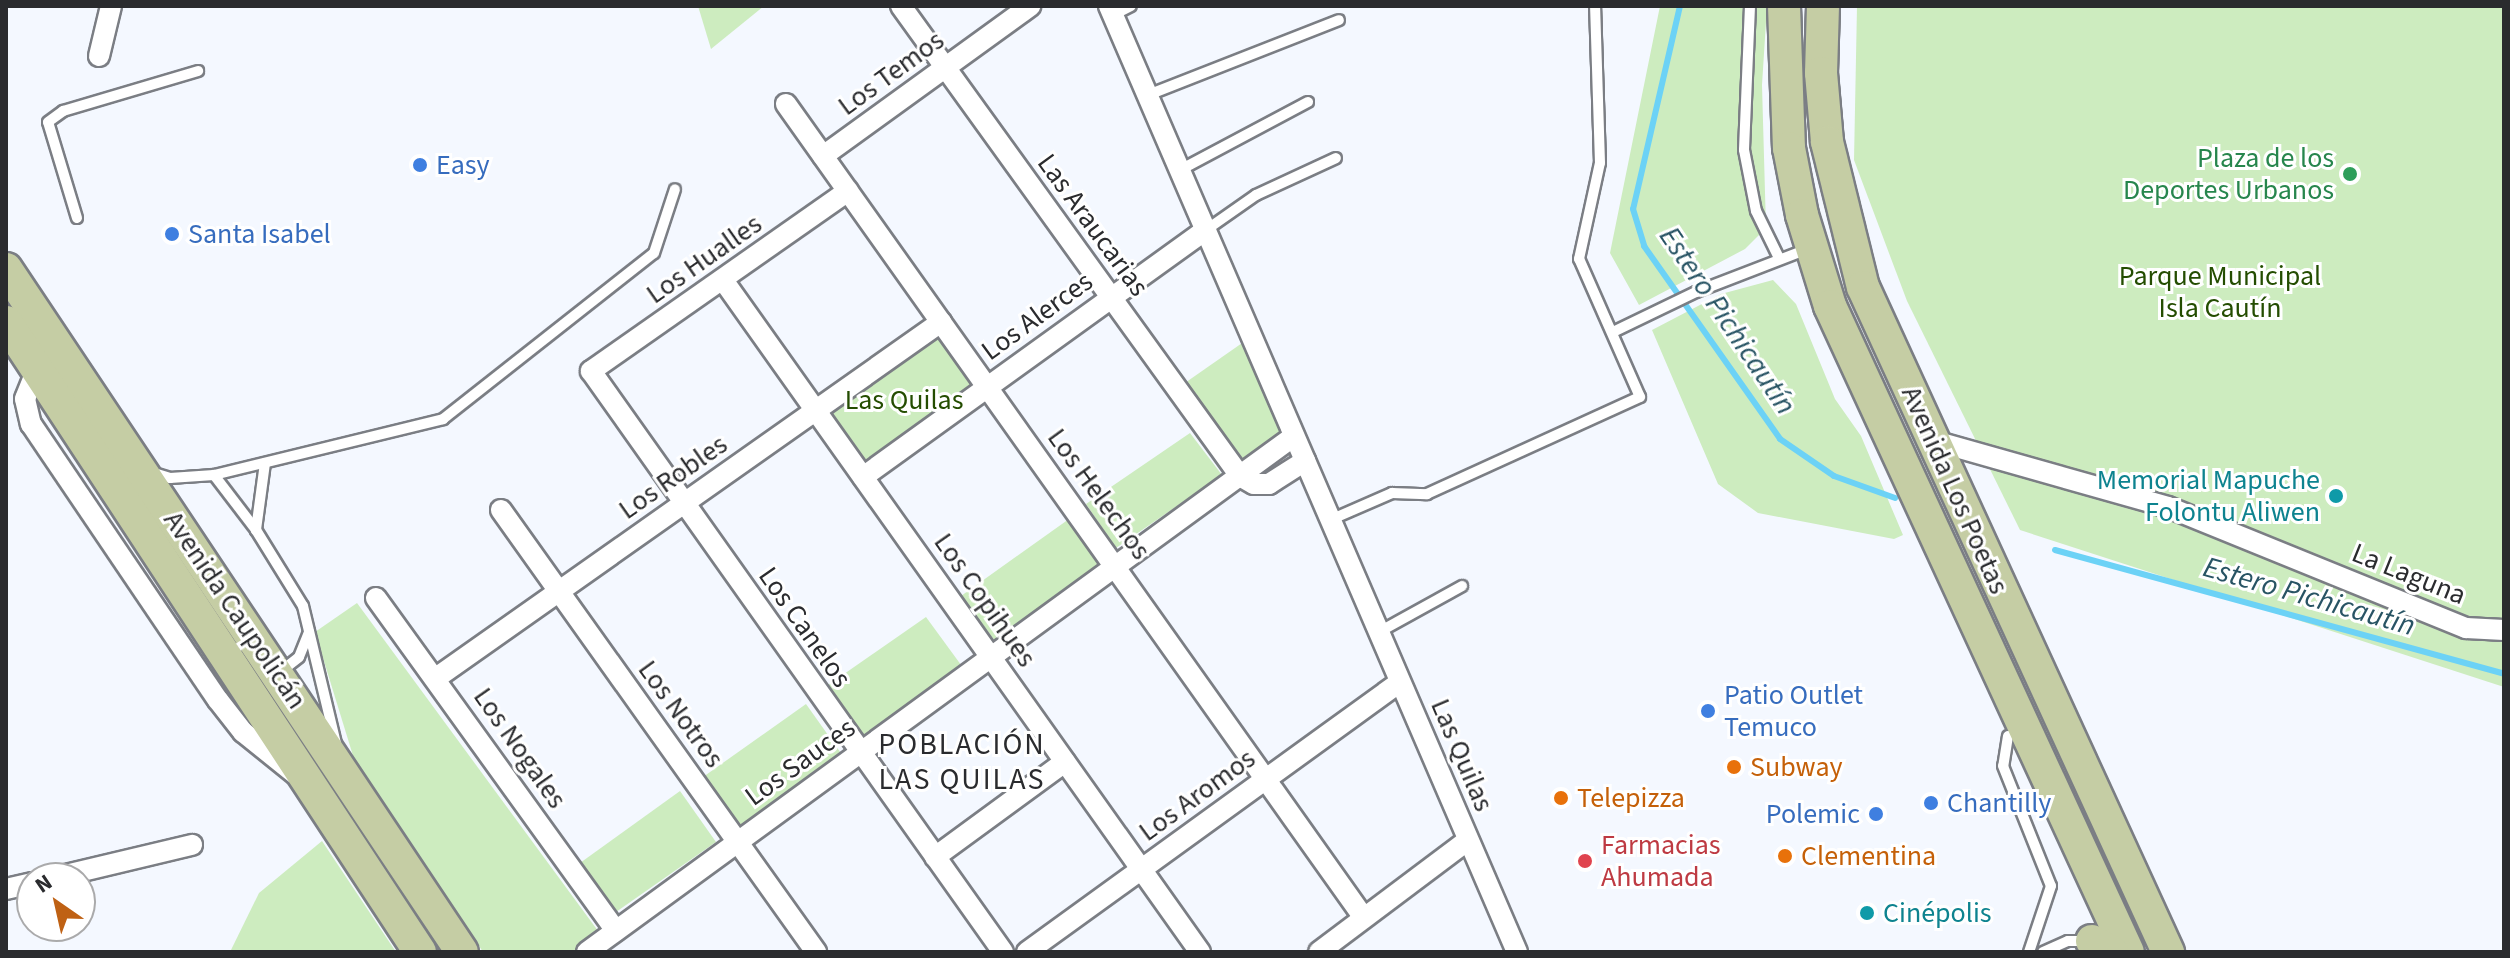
<!DOCTYPE html>
<html>
<head>
<meta charset="utf-8">
<style>
  body { margin:0 }
  #map { position:relative; width:2510px; height:958px; overflow:hidden; background:#f4f8ff; font-family:"Source Sans 3",sans-serif }
  div>[style] { position:absolute }
  .green>* { inset:0; background:#cdecbf }
  .stream>* { height:6px; margin:-3px; padding:0 3px; transform-origin:3px; border-radius:3px; background:#6cd2f6 }
  .roads { filter:drop-shadow(2px 0 #7b7e84) drop-shadow(-2px 0 #7b7e84) drop-shadow(0 2px #7b7e84) drop-shadow(0 -2px #7b7e84) }
  .lane>* { height:10px; margin:-5px; padding:0 5px; transform-origin:5px; border-radius:5px; background:#fff }
  .street>* { height:20px; margin:-10px; padding:0 10px; transform-origin:10px; border-radius:10px; background:#fff }
  .primary>* { height:32px; margin:-16px; padding:0 16px; transform-origin:16px; border-radius:16px; background:#c5cda4 }
  .dots>* { width:22px; height:22px; translate:-50% -50%; box-sizing:border-box; border:4px solid #fff; border-radius:50% }
  span { translate:-50% -50%; white-space:nowrap; text-align:center; line-height:1.15; -webkit-text-stroke:6px #fff; paint-order:stroke }
  .street-label { font-size:28px; color:#2a2b2e }
  .leisure-label { font-size:28px; color:#27864d }
  .right { translate:-100% -50%; text-align:right }
  .shop-label { font-size:28px; color:#366cbe }
  .left { translate:0 -50%; text-align:left }
  .park-label { font-size:28px; color:#244d01 }
  .culture-label { font-size:28px; color:#0d838f }
  .food-label { font-size:28px; color:#c56008 }
  .health-label { font-size:28px; color:#be3a42 }
  .water-label { font-size:30px; color:#285464; font-style:italic }
  .neighbourhood-label { font-size:30px; color:#2a2b2e; letter-spacing:2px }
  .frame { position:absolute; inset:0; border:8px solid #2a2b2e; pointer-events:none }
  .north { position:absolute; left:16px; top:862px; width:80px; height:80px; box-sizing:border-box; background:#fff; border:2px solid #aaaaab; border-radius:50%; rotate:326deg; font-size:22px; font-weight:700; line-height:32px; text-align:center; color:#2a2b2e }
  .north::after { content:''; display:block; margin:auto; width:28px; height:36px; background:#bf6114; clip-path:polygon(50% 0,100% 100%,50% 72%,0 100%) }
</style>
</head>
<body>
<div id="map">
  <div class="green">
    <div style="clip-path:polygon(698px 6px,764px 6px,711px 49px)"></div>
    <div style="clip-path:polygon(1660px 6px,1767px 6px,1762px 85px,1766px 228px,1745px 249px,1639px 305px,1610px 253px)"></div>
    <div style="clip-path:polygon(1857px 6px,2504px 6px,2504px 687px,2020px 530px,1907px 301px,1854px 160px)"></div>
    <div style="clip-path:polygon(1773px 280px,1796px 304px,1835px 399px,1861px 436px,1903px 535px,1894px 539px,1758px 513px,1718px 484px,1652px 330px,1721px 294px)"></div>
    <div style="clip-path:polygon(943px 333px,980px 386px,866px 467px,828px 415px)"></div>
    <div style="clip-path:polygon(1245px 341px,1286px 432px,1240px 466px,1182px 385px)"></div>
    <div style="clip-path:polygon(1190px 433px,1222px 475px,1116px 548px,1086px 504px)"></div>
    <div style="clip-path:polygon(1069px 519px,1100px 564px,995px 641px,961px 596px)"></div>
    <div style="clip-path:polygon(357px 603px,601px 935px,576px 952px,483px 952px,354px 759px,315px 632px)"></div>
    <div style="clip-path:polygon(926px 617px,964px 669px,860px 744px,821px 690px)"></div>
    <div style="clip-path:polygon(806px 704px,843px 756px,739px 828px,703px 777px)"></div>
    <div style="clip-path:polygon(680px 791px,716px 842px,616px 912px,580px 863px)"></div>
    <div style="clip-path:polygon(322px 841px,396px 952px,230px 952px,259px 893px)"></div>
  </div>
  <div class="stream">
    <div style="left:1680px;top:6px;width:208px;rotate:103deg"></div>
    <div style="left:1633px;top:209px;width:39px;rotate:73deg"></div>
    <div style="left:1644px;top:246px;width:236px;rotate:54.8deg"></div>
    <div style="left:1780px;top:439px;width:65px;rotate:34.4deg"></div>
    <div style="left:1834px;top:476px;width:65px;rotate:19.8deg"></div>
    <div style="left:2055px;top:550px;width:466px;rotate:15.4deg"></div>
  </div>
  <div class="roads">
    <div class="lane">
      <div style="left:1750px;top:6px;width:144px;rotate:92.4deg"></div>
      <div style="left:1744px;top:150px;width:62px;rotate:78.9deg"></div>
      <div style="left:1756px;top:211px;width:52px;rotate:63.9deg"></div>
      <div style="left:1113px;top:15px;width:20px;rotate:-27deg"></div>
      <div style="left:1148px;top:95px;width:205px;rotate:-21.4deg"></div>
      <div style="left:1180px;top:170px;width:145px;rotate:-28deg"></div>
      <div style="left:77px;top:218px;width:100px;rotate:-106.8deg"></div>
      <div style="left:48px;top:122px;width:19px;rotate:-36deg"></div>
      <div style="left:63px;top:111px;width:141px;rotate:-16.5deg"></div>
      <div style="left:1206px;top:230px;width:61px;rotate:-35deg"></div>
      <div style="left:1256px;top:195px;width:88px;rotate:-24.8deg"></div>
      <div style="left:1613px;top:332px;width:92px;rotate:-25.7deg"></div>
      <div style="left:1696px;top:292px;width:122px;rotate:-21.1deg"></div>
      <div style="left:265px;top:463px;width:68px;rotate:97.7deg"></div>
      <div style="left:256px;top:530px;width:89px;rotate:58.3deg"></div>
      <div style="left:303px;top:606px;width:141px;rotate:76.5deg"></div>
      <div style="left:154px;top:473px;width:17px;rotate:17deg"></div>
      <div style="left:170px;top:478px;width:44px;rotate:-3.9deg"></div>
      <div style="left:214px;top:475px;width:236px;rotate:-13.7deg"></div>
      <div style="left:443px;top:419px;width:268px;rotate:-38.2deg"></div>
      <div style="left:654px;top:253px;width:67px;rotate:-71.8deg"></div>
      <div style="left:214px;top:475px;width:69px;rotate:52.6deg"></div>
      <div style="left:1330px;top:520px;width:68px;rotate:-23.5deg"></div>
      <div style="left:1392px;top:493px;width:35px;rotate:2deg"></div>
      <div style="left:1427px;top:494px;width:234px;rotate:-24.5deg"></div>
      <div style="left:1640px;top:397px;width:151px;rotate:-113.8deg"></div>
      <div style="left:1579px;top:259px;width:98px;rotate:-77.7deg"></div>
      <div style="left:1600px;top:163px;width:157px;rotate:-91.8deg"></div>
      <div style="left:1379px;top:632px;width:95px;rotate:-29deg"></div>
      <div style="left:280px;top:672px;width:24px;rotate:-38deg"></div>
      <div style="left:299px;top:657px;width:27px;rotate:-68deg"></div>
      <div style="left:2008px;top:736px;width:30px;rotate:99deg"></div>
      <div style="left:2003px;top:766px;width:129px;rotate:68.2deg"></div>
      <div style="left:2051px;top:886px;width:70px;rotate:108.4deg"></div>
      <div style="left:2043px;top:952px;width:27px;rotate:-24deg"></div>
      <div style="left:2068px;top:941px;width:18px"></div>
    </div>
    <div class="street">
      <div style="left:901px;top:6px;width:580px;rotate:54.2deg"></div>
      <div style="left:1240px;top:476px;width:16px;rotate:30deg"></div>
      <div style="left:1254px;top:484px;width:15px"></div>
      <div style="left:1269px;top:484px;width:43px;rotate:-32.6deg"></div>
      <div style="left:1109px;top:6px;width:1030px;rotate:66.67deg"></div>
      <div style="left:99px;top:56px;width:51px;rotate:-76.5deg"></div>
      <div style="left:786px;top:104px;width:998px;rotate:54.62deg"></div>
      <div style="left:823px;top:156px;width:256px;rotate:-35.9deg"></div>
      <div style="left:848px;top:191px;width:314px;rotate:145deg"></div>
      <div style="left:591px;top:371px;width:712px;rotate:54.66deg"></div>
      <div style="left:723px;top:280px;width:824px;rotate:54.63deg"></div>
      <div style="left:37px;top:369px;width:32px;rotate:112deg"></div>
      <div style="left:25px;top:399px;width:26px;rotate:77deg"></div>
      <div style="left:31px;top:424px;width:333px;rotate:55.9deg"></div>
      <div style="left:218px;top:700px;width:41px;rotate:52deg"></div>
      <div style="left:243px;top:732px;width:67px;rotate:38.9deg"></div>
      <div style="left:1931px;top:440px;width:246px;rotate:15.8deg"></div>
      <div style="left:2168px;top:507px;width:322px;rotate:22.1deg"></div>
      <div style="left:2466px;top:628px;width:38px;rotate:3deg"></div>
      <div style="left:863px;top:477px;width:423px;rotate:-35.8deg"></div>
      <div style="left:501px;top:510px;width:543px;rotate:54.52deg"></div>
      <div style="left:376px;top:598px;width:410px;rotate:54.2deg"></div>
      <div style="left:436px;top:678px;width:618px;rotate:-35.18deg"></div>
      <div style="left:935px;top:857px;width:161px;rotate:-36.2deg"></div>
      <div style="left:53px;top:878px;width:143px;rotate:-13.4deg"></div>
      <div style="left:6px;top:889px;width:27px;rotate:-13deg"></div>
      <div style="left:587px;top:952px;width:875px;rotate:-36.12deg"></div>
      <div style="left:1027px;top:952px;width:460px;rotate:-35.9deg"></div>
      <div style="left:1319px;top:952px;width:186px;rotate:-36.9deg"></div>
    </div>
    <div class="primary">
      <div style="left:1784px;top:6px;width:142px;rotate:88deg"></div>
      <div style="left:1789px;top:148px;width:68px;rotate:79deg"></div>
      <div style="left:1802px;top:215px;width:95px;rotate:72.9deg"></div>
      <div style="left:1830px;top:306px;width:711px;rotate:65.24deg"></div>
      <div style="left:1823px;top:6px;width:67px;rotate:91.7deg"></div>
      <div style="left:1821px;top:73px;width:69px;rotate:85deg"></div>
      <div style="left:1827px;top:142px;width:149px;rotate:76.1deg"></div>
      <div style="left:1863px;top:287px;width:732px;rotate:65.36deg"></div>
      <div style="left:6px;top:269px;width:821px;rotate:56.27deg"></div>
      <div style="left:6px;top:322px;width:754px;rotate:56.69deg"></div>
      <div style="left:2092px;top:941px;width:23px;rotate:29deg"></div>
    </div>
  </div>
  <div class="dots">
    <div style="left:420px;top:165px;background:#3f7fe0"></div>
    <div style="left:2350px;top:174px;background:#2e9e5b"></div>
    <div style="left:172px;top:234px;background:#3f7fe0"></div>
    <div style="left:2336px;top:496px;background:#0f9aa8"></div>
    <div style="left:1708px;top:711px;background:#3f7fe0"></div>
    <div style="left:1734px;top:767px;background:#e8710a"></div>
    <div style="left:1561px;top:798px;background:#e8710a"></div>
    <div style="left:1931px;top:803px;background:#3f7fe0"></div>
    <div style="left:1876px;top:814px;background:#3f7fe0"></div>
    <div style="left:1785px;top:856px;background:#e8710a"></div>
    <div style="left:1585px;top:861px;background:#e0444e"></div>
    <div style="left:1867px;top:913px;background:#0f9aa8"></div>
  </div>
  <div class="street-label">
    <span style="left:891px;top:73px;rotate:-36deg">Los Temos</span>
    <span style="left:1093px;top:225px;rotate:54deg">Las Araucarias</span>
    <span style="left:704px;top:259px;rotate:-35deg">Los Hualles</span>
    <span style="left:1037px;top:316px;rotate:-36deg">Los Alerces</span>
    <span style="left:673px;top:477px;rotate:-35deg">Los Robles</span>
    <span style="left:1955px;top:490px;rotate:66deg">Avenida Los Poetas</span>
    <span style="left:1099px;top:494px;rotate:54deg">Los Helechos</span>
    <span style="left:2409px;top:574px;rotate:22deg">La Laguna</span>
    <span style="left:985px;top:600px;rotate:55deg">Los Copihues</span>
    <span style="left:235px;top:610px;rotate:56deg">Avenida Caupolicán</span>
    <span style="left:805px;top:627px;rotate:55deg">Los Canelos</span>
    <span style="left:681px;top:714px;rotate:54deg">Los Notros</span>
    <span style="left:520px;top:748px;rotate:55deg">Los Nogales</span>
    <span style="left:1462px;top:755px;rotate:67deg">Las Quilas</span>
    <span style="left:800px;top:762px;rotate:-36deg">Los Sauces</span>
    <span style="left:1197px;top:795px;rotate:-36deg">Los Aromos</span>
  </div>
  <div class="leisure-label">
    <span class="right" style="left:2334px;top:174px">Plaza de los<br>Deportes Urbanos</span>
  </div>
  <div class="shop-label">
    <span class="left" style="left:436px;top:165px">Easy</span>
    <span class="left" style="left:188px;top:234px">Santa Isabel</span>
    <span class="left" style="left:1724px;top:711px">Patio Outlet<br>Temuco</span>
    <span class="left" style="left:1947px;top:803px">Chantilly</span>
    <span class="right" style="left:1860px;top:814px">Polemic</span>
  </div>
  <div class="park-label">
    <span style="left:2220px;top:292px">Parque Municipal<br>Isla Cautín</span>
    <span style="left:904px;top:400px">Las Quilas</span>
  </div>
  <div class="culture-label">
    <span class="right" style="left:2320px;top:496px">Memorial Mapuche<br>Folontu Aliwen</span>
    <span class="left" style="left:1883px;top:913px">Cinépolis</span>
  </div>
  <div class="food-label">
    <span class="left" style="left:1750px;top:767px">Subway</span>
    <span class="left" style="left:1577px;top:798px">Telepizza</span>
    <span class="left" style="left:1801px;top:856px">Clementina</span>
  </div>
  <div class="health-label">
    <span class="left" style="left:1601px;top:861px">Farmacias<br>Ahumada</span>
  </div>
  <div class="water-label">
    <span style="left:1727px;top:321px;rotate:56deg">Estero Pichicautín</span>
    <span style="left:2309px;top:597px;rotate:16deg">Estero Pichicautín</span>
  </div>
  <div class="neighbourhood-label">
    <span style="left:962px;top:762px">POBLACIÓN<br>LAS QUILAS</span>
  </div>
  <div class="frame"></div>
  <div class="north">N</div>
</div>
</body>
</html>
